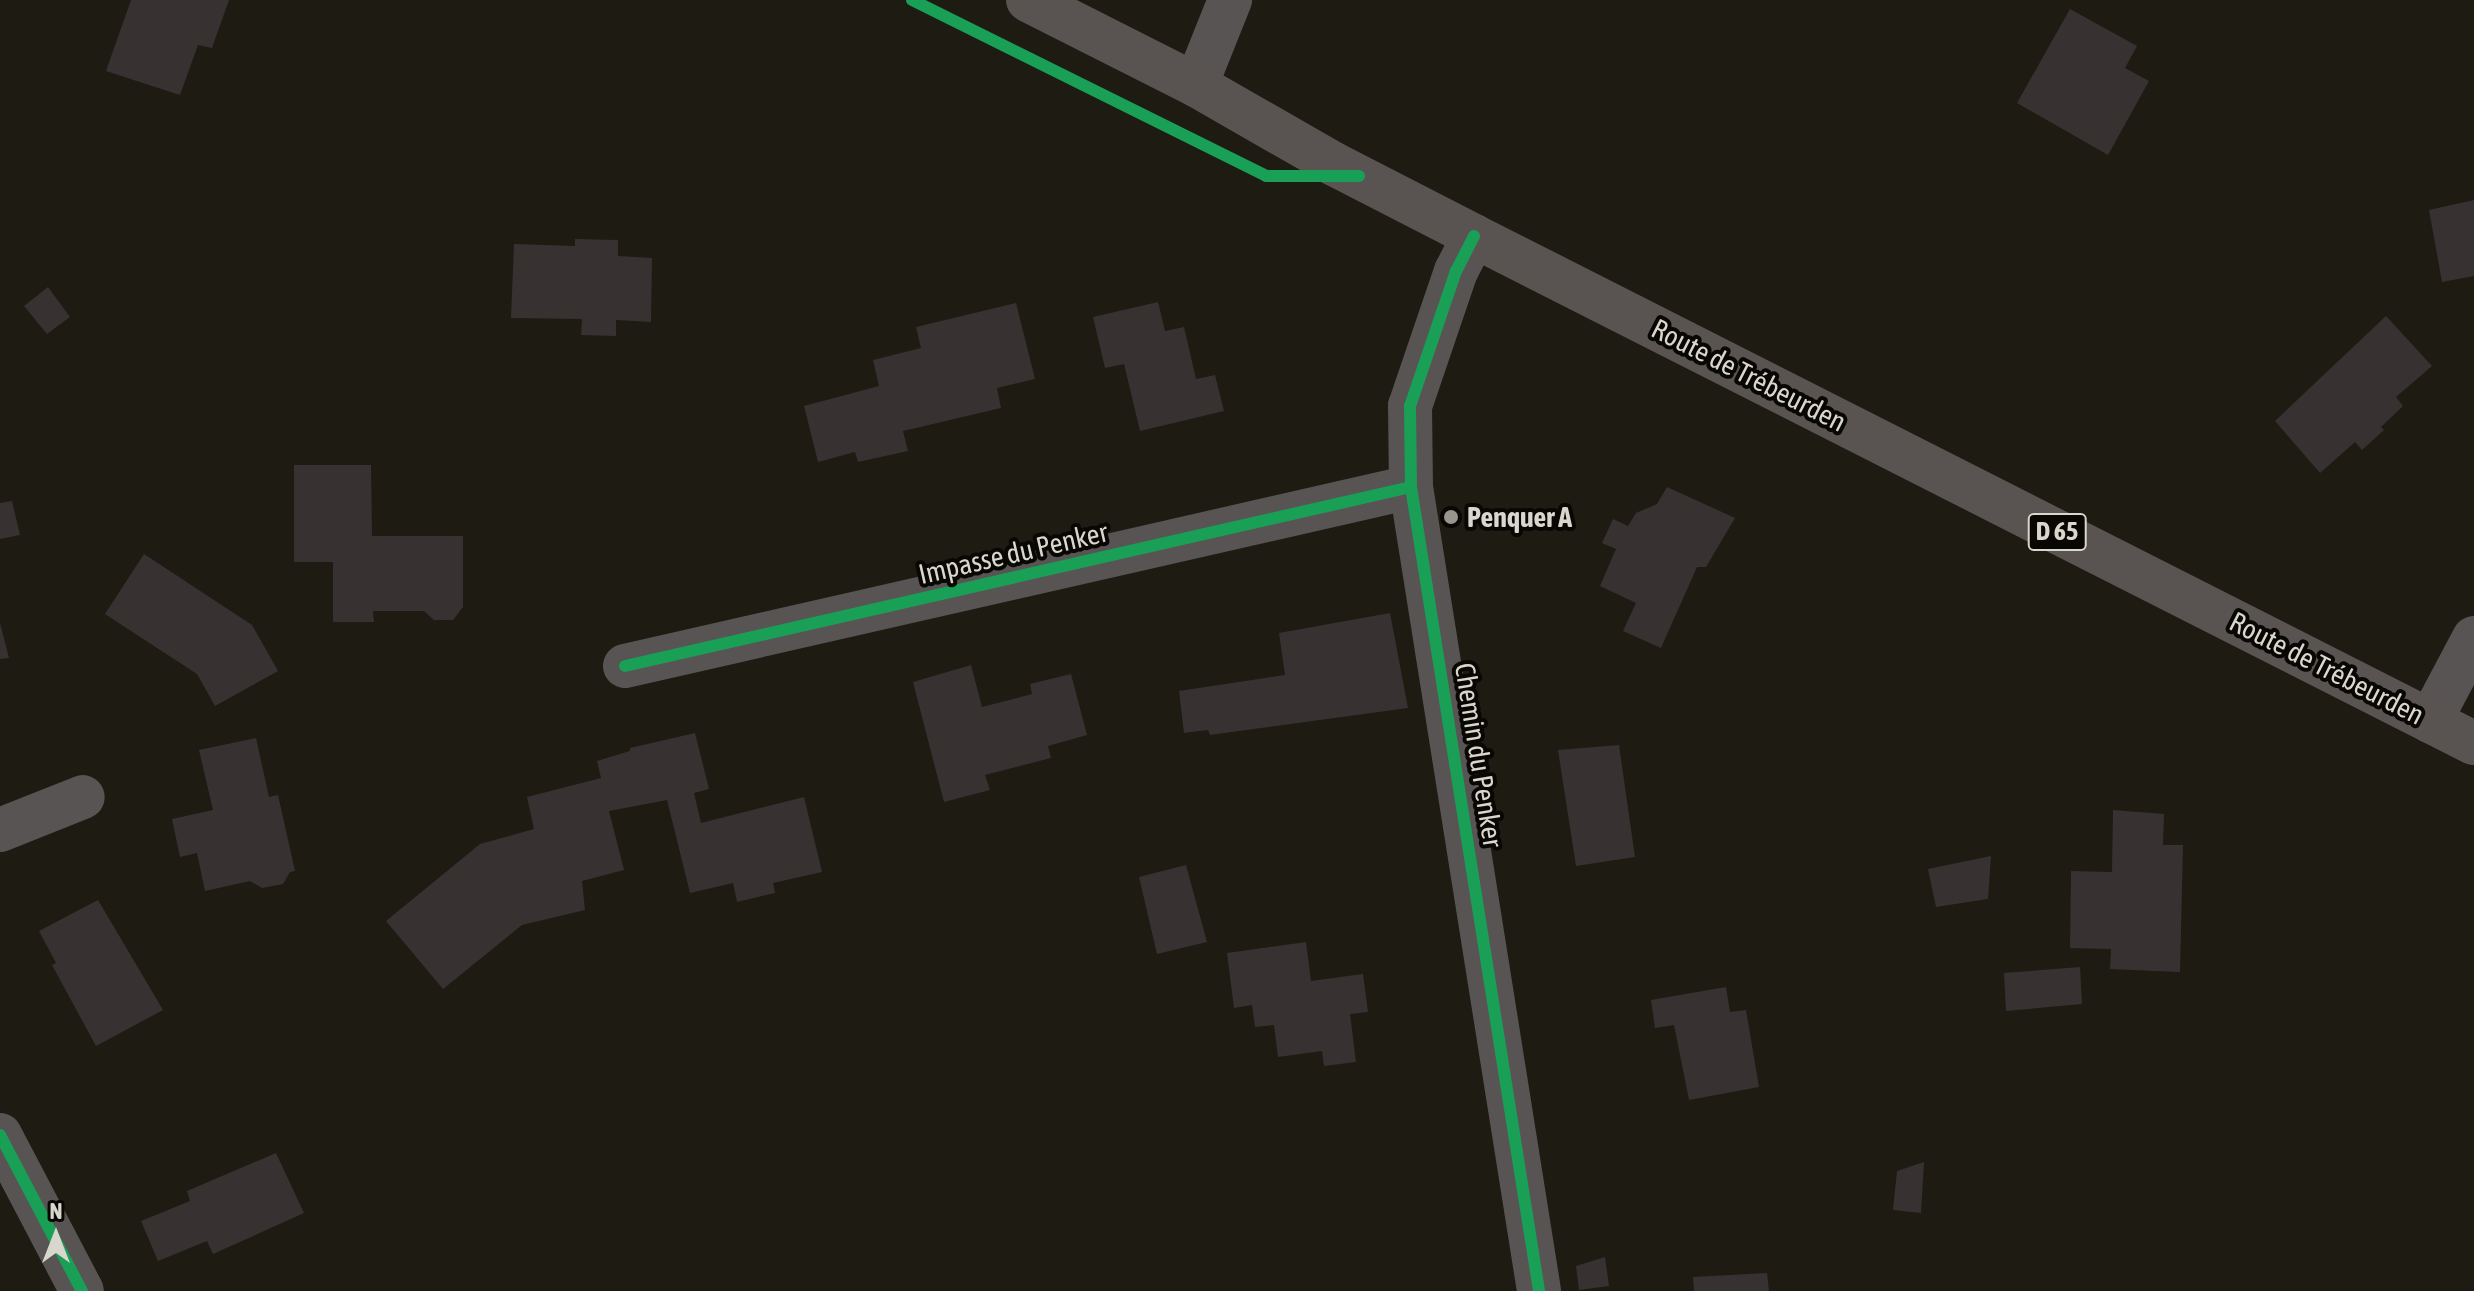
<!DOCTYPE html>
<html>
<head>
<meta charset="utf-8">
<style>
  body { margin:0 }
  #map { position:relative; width:2474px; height:1291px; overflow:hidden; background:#1d1b12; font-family:"Asap Condensed",sans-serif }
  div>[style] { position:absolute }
  .building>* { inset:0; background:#373231 }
  .minor>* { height:44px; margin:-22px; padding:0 22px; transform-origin:22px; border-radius:22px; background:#585453 }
  .major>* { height:44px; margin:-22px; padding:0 22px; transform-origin:22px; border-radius:22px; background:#595451 }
  .cycleway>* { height:12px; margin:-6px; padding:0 6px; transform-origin:6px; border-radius:6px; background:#1a9f57 }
  .dots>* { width:22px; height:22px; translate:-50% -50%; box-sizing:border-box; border:4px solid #090703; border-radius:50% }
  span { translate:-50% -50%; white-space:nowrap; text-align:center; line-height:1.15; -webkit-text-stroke:8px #090703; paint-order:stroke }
  .shield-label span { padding:2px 6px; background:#090703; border:2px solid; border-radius:6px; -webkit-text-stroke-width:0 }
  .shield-label { font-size:26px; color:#d9d6cd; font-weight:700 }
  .street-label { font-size:28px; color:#d9d6cd }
  .poi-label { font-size:28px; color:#d9d6cd; font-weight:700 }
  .left { translate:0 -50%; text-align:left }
  .north { position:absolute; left:16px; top:1195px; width:80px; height:80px; -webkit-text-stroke:6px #090703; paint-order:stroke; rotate:0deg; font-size:22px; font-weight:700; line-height:32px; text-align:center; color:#d9d6cd }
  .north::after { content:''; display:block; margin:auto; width:28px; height:36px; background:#d9d6cd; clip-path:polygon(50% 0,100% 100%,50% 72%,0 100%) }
</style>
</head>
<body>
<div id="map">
  <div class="building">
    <div style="clip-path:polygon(131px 0,229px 0,212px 48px,198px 45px,180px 95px,106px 71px)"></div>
    <div style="clip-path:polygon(2070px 9px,2137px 46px,2125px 68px,2149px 81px,2108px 155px,2017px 103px)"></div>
    <div style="clip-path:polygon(2474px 200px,2474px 276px,2442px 282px,2429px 210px)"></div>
    <div style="clip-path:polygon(575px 239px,618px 240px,618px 256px,652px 258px,651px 322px,616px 320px,616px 336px,581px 335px,582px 319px,511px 318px,514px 244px,575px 246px)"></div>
    <div style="clip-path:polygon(48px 287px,70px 317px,47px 334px,24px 306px)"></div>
    <div style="clip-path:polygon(1158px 302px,1165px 331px,1184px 327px,1196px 379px,1215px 375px,1224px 411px,1140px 431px,1124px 364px,1105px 368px,1093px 317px)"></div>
    <div style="clip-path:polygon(1016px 303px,1035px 379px,997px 388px,1001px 408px,903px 431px,908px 451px,858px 462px,855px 452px,818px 462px,804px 406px,879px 386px,873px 360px,921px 348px,916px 327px)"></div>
    <div style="clip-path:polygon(2386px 316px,2432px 366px,2396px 397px,2403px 406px,2381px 427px,2384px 430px,2362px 450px,2355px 442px,2320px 473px,2275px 421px)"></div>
    <div style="clip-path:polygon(294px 465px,371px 465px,372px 536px,463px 536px,463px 607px,453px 620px,434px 620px,424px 611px,373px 611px,374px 622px,333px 622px,333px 562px,294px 562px)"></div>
    <div style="clip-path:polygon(1667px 487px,1735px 518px,1706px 567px,1697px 567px,1661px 648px,1623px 631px,1636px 603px,1600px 586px,1616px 549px,1602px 543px,1613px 519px,1628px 526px,1636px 513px,1657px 504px)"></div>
    <div style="clip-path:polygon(12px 501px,20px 535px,0 539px,0 503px)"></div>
    <div style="clip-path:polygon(144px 554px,252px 625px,278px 671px,215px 706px,197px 674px,105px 614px)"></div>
    <div style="clip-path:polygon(1390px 613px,1408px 708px,1210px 735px,1208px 730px,1184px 733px,1179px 691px,1285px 675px,1279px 633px)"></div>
    <div style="clip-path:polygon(0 623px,9px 658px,0 659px)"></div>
    <div style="clip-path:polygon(971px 665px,982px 707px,1032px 694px,1030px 684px,1071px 674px,1087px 735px,1048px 746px,1051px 758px,985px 775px,990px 790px,944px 802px,913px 682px)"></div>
    <div style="clip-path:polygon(695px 733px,709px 789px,694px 793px,701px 823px,804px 797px,822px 872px,773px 883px,775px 893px,737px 902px,733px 883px,690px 893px,667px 800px,609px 811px,624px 870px,582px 881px,585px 910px,522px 925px,443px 989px,386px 921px,480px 844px,534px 829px,527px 797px,601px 778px,597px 761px,630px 751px,630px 748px)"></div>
    <div style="clip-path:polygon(256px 738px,269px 797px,278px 795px,295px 871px,290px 872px,283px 884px,262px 888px,250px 881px,205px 891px,197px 853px,180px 857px,172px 819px,213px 810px,199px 750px)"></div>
    <div style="clip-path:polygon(1619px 745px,1635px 857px,1576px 866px,1558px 750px)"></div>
    <div style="clip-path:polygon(2113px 810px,2164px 814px,2163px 845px,2183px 845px,2180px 972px,2110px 969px,2111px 949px,2070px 948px,2071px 871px,2112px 872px)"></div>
    <div style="clip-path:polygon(1991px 856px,1988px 899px,1936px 907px,1928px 869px)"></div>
    <div style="clip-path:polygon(1186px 865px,1207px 942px,1157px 954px,1139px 877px)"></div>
    <div style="clip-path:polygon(98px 900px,163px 1010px,96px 1046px,52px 965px,56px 963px,39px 931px)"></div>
    <div style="clip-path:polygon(1306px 942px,1311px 981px,1363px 974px,1368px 1012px,1350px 1014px,1356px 1062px,1324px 1066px,1322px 1051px,1278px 1057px,1274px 1025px,1255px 1027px,1252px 1005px,1234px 1008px,1227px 953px)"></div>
    <div style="clip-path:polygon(2080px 967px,2082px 1004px,2006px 1011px,2004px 973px)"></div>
    <div style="clip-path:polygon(1726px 987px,1730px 1012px,1746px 1010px,1759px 1087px,1689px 1100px,1674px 1025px,1655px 1028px,1651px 1000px)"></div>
    <div style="clip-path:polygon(276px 1153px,304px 1213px,213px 1254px,207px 1241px,158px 1261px,141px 1221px,190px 1201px,187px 1191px)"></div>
    <div style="clip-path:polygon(1924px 1162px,1921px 1213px,1893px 1210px,1897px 1171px)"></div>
    <div style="clip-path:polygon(1605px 1257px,1609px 1286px,1579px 1290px,1576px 1266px)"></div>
    <div style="clip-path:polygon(1767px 1273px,1769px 1291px,1694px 1291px,1693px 1277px)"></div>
  </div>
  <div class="minor">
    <div style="left:1196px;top:85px;width:92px;rotate:-68.2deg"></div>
    <div style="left:1474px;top:236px;width:39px;rotate:117deg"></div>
    <div style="left:1456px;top:271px;width:143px;rotate:108.8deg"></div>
    <div style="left:1410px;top:406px;width:81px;rotate:89.3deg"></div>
    <div style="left:1411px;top:487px;width:814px;rotate:80.95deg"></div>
    <div style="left:625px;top:666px;width:806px;rotate:-12.83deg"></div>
    <div style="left:2430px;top:721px;width:94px;rotate:-62.1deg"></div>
    <div style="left:0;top:830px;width:89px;rotate:-21.7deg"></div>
    <div style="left:0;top:1135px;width:176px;rotate:62.3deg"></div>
  </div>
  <div class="major">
    <div style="left:1028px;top:0;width:188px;rotate:26.8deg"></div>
    <div style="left:1196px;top:85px;width:159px;rotate:29.8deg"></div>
    <div style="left:1334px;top:164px;width:157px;rotate:27.2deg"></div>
    <div style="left:1474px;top:236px;width:1121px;rotate:26.89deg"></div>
  </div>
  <div class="cycleway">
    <div style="left:912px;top:0;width:395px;rotate:26.4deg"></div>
    <div style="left:1266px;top:176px;width:93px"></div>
    <div style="left:1474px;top:236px;width:39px;rotate:117deg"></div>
    <div style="left:1456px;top:271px;width:143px;rotate:108.8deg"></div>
    <div style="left:1410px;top:406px;width:81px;rotate:89.3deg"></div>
    <div style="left:1411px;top:487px;width:814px;rotate:80.95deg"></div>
    <div style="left:625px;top:666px;width:806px;rotate:-12.83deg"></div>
    <div style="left:0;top:1135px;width:176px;rotate:62.3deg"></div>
  </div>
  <div class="dots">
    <div style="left:1451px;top:517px;background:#97958c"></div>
  </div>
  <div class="shield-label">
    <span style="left:2057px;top:532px">D 65</span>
  </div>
  <div class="street-label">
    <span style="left:1749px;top:375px;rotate:27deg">Route de Trébeurden</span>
    <span style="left:1013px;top:553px;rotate:-13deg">Impasse du Penker</span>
    <span style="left:2327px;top:668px;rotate:27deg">Route de Trébeurden</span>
    <span style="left:1479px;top:755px;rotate:81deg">Chemin du Penker</span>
  </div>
  <div class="poi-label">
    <span class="left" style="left:1467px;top:517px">Penquer A</span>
  </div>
  <div class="north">N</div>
</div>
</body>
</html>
